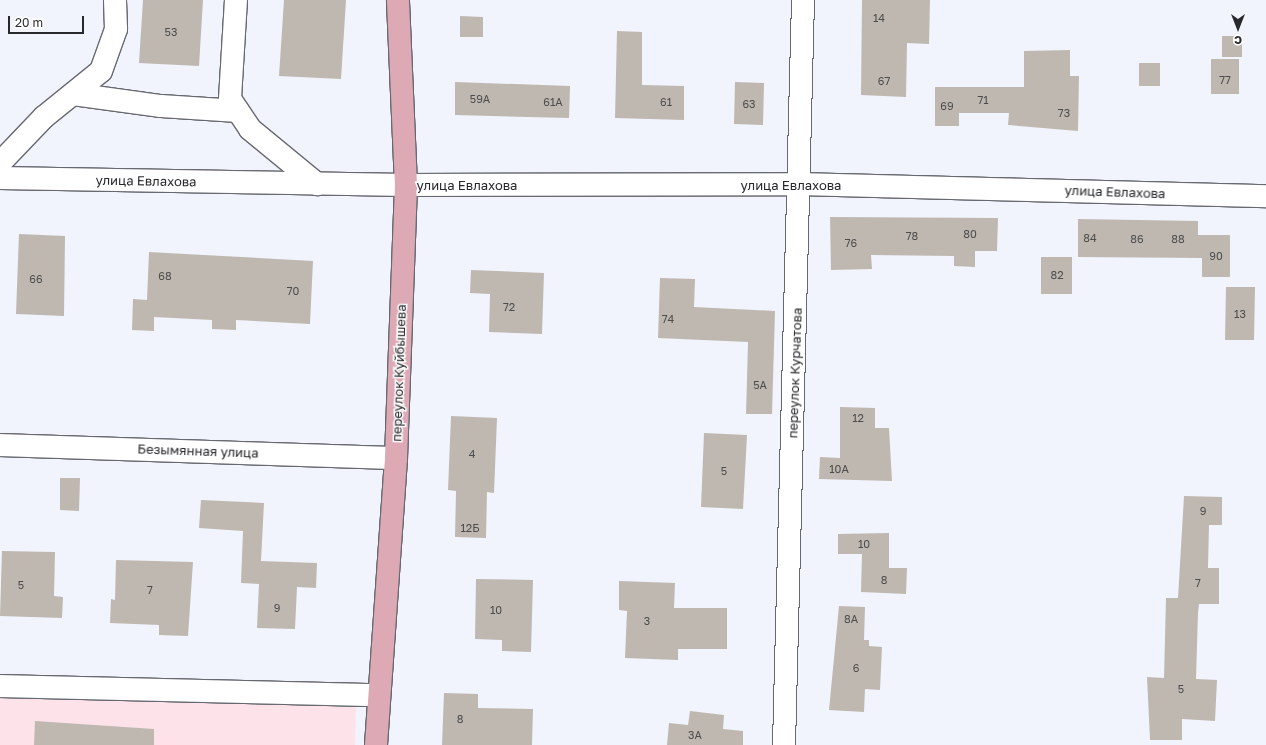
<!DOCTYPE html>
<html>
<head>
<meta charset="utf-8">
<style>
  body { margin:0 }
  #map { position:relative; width:1266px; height:745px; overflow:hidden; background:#f1f4fd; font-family:"Golos Text",sans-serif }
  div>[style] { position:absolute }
  .education>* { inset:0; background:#fde2e9 }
  .building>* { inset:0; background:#beb8b0 }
  .roads { filter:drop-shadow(1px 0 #676970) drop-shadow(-1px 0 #676970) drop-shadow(0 1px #676970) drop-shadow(0 -1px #676970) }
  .minor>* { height:22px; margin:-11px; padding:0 11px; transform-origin:11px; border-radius:11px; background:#fff }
  .major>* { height:22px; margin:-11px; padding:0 11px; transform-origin:11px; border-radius:11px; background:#dda9b5 }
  span { translate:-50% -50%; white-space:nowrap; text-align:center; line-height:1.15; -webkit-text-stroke:3px #fff; paint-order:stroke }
  .number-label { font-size:11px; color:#4d4c4c }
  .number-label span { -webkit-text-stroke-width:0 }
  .street-label { font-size:13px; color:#27282b }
  .north { position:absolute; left:1218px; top:8px; width:40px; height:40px; -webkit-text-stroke:3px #fff; paint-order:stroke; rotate:180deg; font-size:11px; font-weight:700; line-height:16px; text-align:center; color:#27282b }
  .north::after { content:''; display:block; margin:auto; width:14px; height:18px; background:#27282b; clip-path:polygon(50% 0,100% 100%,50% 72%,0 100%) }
  .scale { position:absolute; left:8px; top:16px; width:76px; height:18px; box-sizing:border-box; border:2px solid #27282b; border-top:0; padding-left:5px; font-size:12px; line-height:14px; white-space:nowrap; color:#27282b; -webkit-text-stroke:3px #fff; paint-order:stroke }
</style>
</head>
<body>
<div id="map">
  <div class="education">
    <div style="clip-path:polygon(0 698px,356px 705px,355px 745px,0 745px)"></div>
  </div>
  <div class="building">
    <div style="clip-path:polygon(143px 0,203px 0,199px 66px,139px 63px)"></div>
    <div style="clip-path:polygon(284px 0,346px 0,341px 79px,279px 76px)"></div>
    <div style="clip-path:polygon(862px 0,930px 0,929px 44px,907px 43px,906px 97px,861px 95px)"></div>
    <div style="clip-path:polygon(460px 16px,483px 17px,483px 37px,460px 37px)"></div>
    <div style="clip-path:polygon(617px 31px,642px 32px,642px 85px,684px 86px,684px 120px,615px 118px)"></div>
    <div style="clip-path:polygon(1222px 36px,1242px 36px,1242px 57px,1222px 57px)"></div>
    <div style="clip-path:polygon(1070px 50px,1070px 76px,1079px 76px,1078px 131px,1008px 125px,1009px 113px,959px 113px,959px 126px,935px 126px,935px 87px,1024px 87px,1024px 51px)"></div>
    <div style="clip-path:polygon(1211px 59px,1239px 59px,1239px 94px,1211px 94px)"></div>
    <div style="clip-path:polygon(1139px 63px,1160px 63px,1160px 86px,1139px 86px)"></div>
    <div style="clip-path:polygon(455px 82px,570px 86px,569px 118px,455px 115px)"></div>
    <div style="clip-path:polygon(735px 82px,764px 83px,763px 125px,734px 124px)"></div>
    <div style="clip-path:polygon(830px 217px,998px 218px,997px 251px,975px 251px,975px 267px,954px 266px,954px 256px,871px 255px,872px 269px,831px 270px)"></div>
    <div style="clip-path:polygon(1078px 219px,1198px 221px,1198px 235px,1230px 235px,1230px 277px,1202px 277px,1202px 258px,1078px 257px)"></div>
    <div style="clip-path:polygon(19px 234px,65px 236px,64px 316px,16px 314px)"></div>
    <div style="clip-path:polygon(149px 252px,313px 261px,310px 324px,236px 320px,236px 330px,212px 329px,212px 320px,154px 317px,154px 331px,132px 330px,133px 299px,147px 300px)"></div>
    <div style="clip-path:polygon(1041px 257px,1072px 257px,1072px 294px,1041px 294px)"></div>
    <div style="clip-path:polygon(471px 270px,544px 273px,542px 334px,489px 332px,490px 294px,470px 293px)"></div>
    <div style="clip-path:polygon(660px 278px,695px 279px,694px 307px,775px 311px,772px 414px,746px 414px,748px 342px,658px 338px)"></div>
    <div style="clip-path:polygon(1226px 287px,1255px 287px,1254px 340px,1225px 340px)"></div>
    <div style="clip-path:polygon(840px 407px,875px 408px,875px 428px,889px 428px,892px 481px,819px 479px,820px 457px,840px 458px)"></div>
    <div style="clip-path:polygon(451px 416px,497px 418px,494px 493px,487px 492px,486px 538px,455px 537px,456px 491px,448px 490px)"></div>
    <div style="clip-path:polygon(704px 433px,747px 435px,743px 509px,701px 507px)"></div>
    <div style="clip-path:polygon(60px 478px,80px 478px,79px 511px,60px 510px)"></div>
    <div style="clip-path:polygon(1184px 496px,1222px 497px,1222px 525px,1209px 525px,1208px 568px,1219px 568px,1219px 604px,1199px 604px,1198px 613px,1196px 679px,1217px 680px,1215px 721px,1182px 719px,1182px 740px,1150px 740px,1147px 677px,1164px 678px,1166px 598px,1178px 598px)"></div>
    <div style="clip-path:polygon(201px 500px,264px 503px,261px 561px,317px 563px,316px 588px,297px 587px,295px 629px,257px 628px,259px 584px,241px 583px,243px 531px,199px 528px)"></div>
    <div style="clip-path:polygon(889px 533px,889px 568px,907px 568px,906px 594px,861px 592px,862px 554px,838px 554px,838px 534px)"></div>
    <div style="clip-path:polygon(2px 551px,55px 552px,54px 596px,63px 597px,62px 618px,0 616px)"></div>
    <div style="clip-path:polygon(116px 560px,193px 562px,188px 636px,159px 635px,159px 625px,110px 623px,111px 599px,115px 600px)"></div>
    <div style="clip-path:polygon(476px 579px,533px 580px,531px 652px,502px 651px,502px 640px,475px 639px)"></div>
    <div style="clip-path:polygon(619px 581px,675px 583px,674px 608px,727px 608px,727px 649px,678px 649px,678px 660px,625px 658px,627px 611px,619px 610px)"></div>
    <div style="clip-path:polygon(839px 606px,865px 607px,864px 640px,869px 640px,869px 646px,882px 647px,880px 690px,865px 689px,864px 712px,829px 710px)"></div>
    <div style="clip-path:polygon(444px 693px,478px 694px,478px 708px,533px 709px,532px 745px,442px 745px)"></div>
    <div style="clip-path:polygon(690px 711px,724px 715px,723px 729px,743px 731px,743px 745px,667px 745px,669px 723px,688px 725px)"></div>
    <div style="clip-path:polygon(35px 721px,154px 729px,154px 745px,34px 745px)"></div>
  </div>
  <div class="roads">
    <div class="minor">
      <div style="left:236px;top:0;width:99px;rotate:93.5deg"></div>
      <div style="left:230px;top:99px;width:36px;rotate:56deg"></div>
      <div style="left:250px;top:129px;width:87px;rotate:39.4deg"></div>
      <div style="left:73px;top:94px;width:89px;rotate:7.8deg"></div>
      <div style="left:161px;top:106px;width:77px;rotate:3.7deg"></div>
      <div style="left:0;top:163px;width:64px;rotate:-46.3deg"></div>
      <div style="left:44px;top:117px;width:73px;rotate:-38.9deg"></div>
      <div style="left:101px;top:71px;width:45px;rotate:-70.3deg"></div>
      <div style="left:116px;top:29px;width:29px;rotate:-92deg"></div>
      <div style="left:0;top:178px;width:406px;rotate:1deg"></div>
      <div style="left:406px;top:185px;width:394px;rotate:-0.1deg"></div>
      <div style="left:800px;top:184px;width:466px;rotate:1.5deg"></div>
      <div style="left:0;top:445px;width:396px;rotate:1.9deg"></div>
      <div style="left:0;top:686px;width:377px;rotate:1.4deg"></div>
      <div style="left:784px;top:745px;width:745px;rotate:-88.54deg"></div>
    </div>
    <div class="major">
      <div style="left:376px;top:745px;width:288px;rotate:-86deg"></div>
      <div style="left:396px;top:458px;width:273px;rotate:-87.9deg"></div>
      <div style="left:406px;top:185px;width:185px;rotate:-92.5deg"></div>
    </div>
  </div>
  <div class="number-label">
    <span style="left:879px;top:18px">14</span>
    <span style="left:171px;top:32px">53</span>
    <span style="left:1225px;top:80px">77</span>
    <span style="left:884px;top:81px">67</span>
    <span style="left:480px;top:99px">59А</span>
    <span style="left:983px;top:100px">71</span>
    <span style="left:553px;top:102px">61А</span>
    <span style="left:666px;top:102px">61</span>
    <span style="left:749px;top:104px">63</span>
    <span style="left:947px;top:106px">69</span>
    <span style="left:1064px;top:113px">73</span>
    <span style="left:970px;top:234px">80</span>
    <span style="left:912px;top:236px">78</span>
    <span style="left:1090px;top:238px">84</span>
    <span style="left:1137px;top:239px">86</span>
    <span style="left:1178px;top:239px">88</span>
    <span style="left:851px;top:243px">76</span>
    <span style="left:1216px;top:256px">90</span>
    <span style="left:1057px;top:275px">82</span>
    <span style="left:165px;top:276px">68</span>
    <span style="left:36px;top:279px">66</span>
    <span style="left:293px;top:291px">70</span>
    <span style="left:509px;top:307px">72</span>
    <span style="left:1240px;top:314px">13</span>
    <span style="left:668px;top:319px">74</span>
    <span style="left:760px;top:385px">5А</span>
    <span style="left:858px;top:418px">12</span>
    <span style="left:472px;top:454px">4</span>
    <span style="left:839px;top:469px">10А</span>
    <span style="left:724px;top:471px">5</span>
    <span style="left:1203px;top:511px">9</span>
    <span style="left:470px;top:528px">12Б</span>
    <span style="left:864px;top:544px">10</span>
    <span style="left:884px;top:580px">8</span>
    <span style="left:1198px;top:583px">7</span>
    <span style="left:21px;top:585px">5</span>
    <span style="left:150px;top:590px">7</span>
    <span style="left:277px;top:608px">9</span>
    <span style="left:496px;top:610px">10</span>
    <span style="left:851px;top:619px">8А</span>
    <span style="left:647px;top:621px">3</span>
    <span style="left:856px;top:668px">6</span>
    <span style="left:1181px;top:689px">5</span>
    <span style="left:460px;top:719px">8</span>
    <span style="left:695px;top:735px">3А</span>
  </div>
  <div class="street-label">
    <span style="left:146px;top:181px;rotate:1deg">улица Евлахова</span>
    <span style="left:467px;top:185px">улица Евлахова</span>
    <span style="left:791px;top:185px">улица Евлахова</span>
    <span style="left:1115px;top:192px;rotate:2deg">улица Евлахова</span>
    <span style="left:399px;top:373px;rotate:-88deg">переулок Куйбышева</span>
    <span style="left:795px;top:373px;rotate:-88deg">переулок Курчатова</span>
    <span style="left:198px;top:451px;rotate:2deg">Безымянная улица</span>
  </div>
  <div class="north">С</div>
  <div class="scale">20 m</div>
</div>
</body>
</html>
